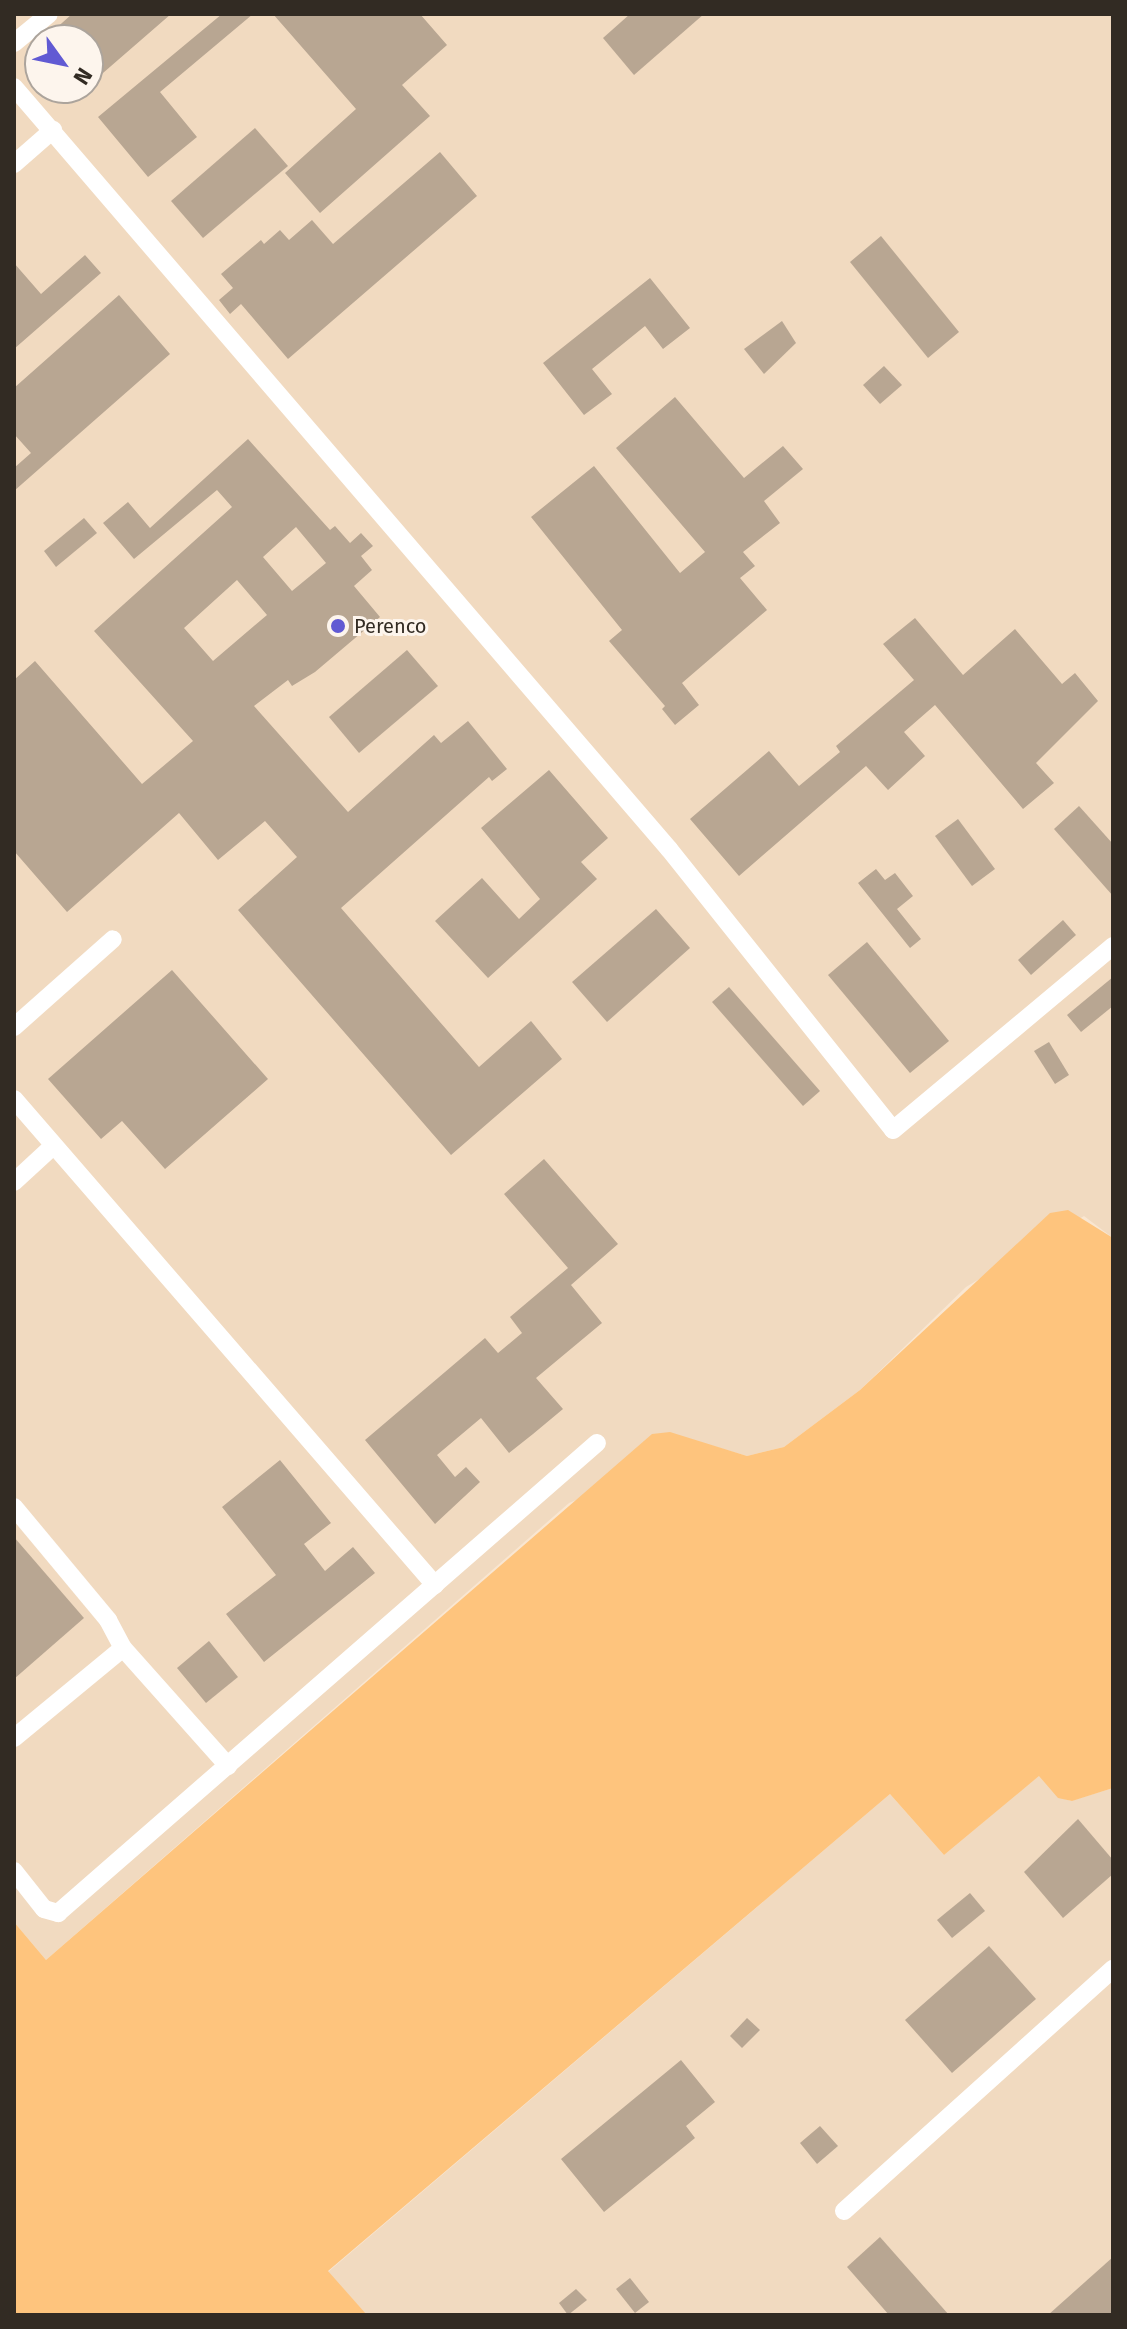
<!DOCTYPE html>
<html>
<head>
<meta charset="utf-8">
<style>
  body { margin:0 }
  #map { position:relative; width:1127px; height:2329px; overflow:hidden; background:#f9e6d1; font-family:"Fira Sans",sans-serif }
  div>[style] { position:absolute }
  .built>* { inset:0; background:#f1dac0 }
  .water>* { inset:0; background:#fec47d }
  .building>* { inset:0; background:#b8a692 }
  .minor>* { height:18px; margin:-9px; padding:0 9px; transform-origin:9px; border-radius:9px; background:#fff }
  .dots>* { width:22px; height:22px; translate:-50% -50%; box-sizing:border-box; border:4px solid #fdf5ed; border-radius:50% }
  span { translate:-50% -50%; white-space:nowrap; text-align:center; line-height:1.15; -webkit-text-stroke:6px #fdf5ed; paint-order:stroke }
  .poi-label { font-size:20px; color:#322b23 }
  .left { translate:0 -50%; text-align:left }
  .frame { position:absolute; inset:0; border:16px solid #322b23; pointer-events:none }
  .north { position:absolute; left:24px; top:24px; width:80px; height:80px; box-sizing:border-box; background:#fdf5ed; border:2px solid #aca49c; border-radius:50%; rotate:123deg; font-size:22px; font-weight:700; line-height:32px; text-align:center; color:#322b23 }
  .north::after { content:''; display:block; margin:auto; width:28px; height:36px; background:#615ad3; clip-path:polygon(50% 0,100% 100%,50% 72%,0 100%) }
</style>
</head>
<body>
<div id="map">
  <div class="built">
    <div style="clip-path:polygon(evenodd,14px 14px,1113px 14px,1113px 1238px,1084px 1216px,966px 1287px,860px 1390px,784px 1447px,747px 1456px,710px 1445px,569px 1503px,46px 1960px,14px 1922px,14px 14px,40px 40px,88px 40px,88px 88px,40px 88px,40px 40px)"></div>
    <div style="clip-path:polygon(1040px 1775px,1058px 1797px,1071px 1801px,1113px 1788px,1113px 2315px,367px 2315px,328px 2272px,890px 1794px,944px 1855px)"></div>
  </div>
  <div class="water">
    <div style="clip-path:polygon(1068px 1210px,1113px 1238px,1113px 1788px,1072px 1801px,1058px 1798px,1039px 1776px,944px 1855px,890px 1794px,328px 2271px,367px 2315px,14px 2315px,14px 1922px,46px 1960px,652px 1434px,670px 1432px,747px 1456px,784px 1447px,860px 1390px,1050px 1213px)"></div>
  </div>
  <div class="building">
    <div style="clip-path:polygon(72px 14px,171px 14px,88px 86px,88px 40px,43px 40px)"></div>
    <div style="clip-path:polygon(222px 14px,253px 14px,160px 92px,197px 137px,148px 177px,98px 117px)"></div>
    <div style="clip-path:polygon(273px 14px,420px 14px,447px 45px,402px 85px,430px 116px,320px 213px,285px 173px,356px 109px)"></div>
    <div style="clip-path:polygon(630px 14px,704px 14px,634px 75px,603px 38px)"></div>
    <div style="clip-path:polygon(255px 128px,288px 166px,203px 238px,171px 201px)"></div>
    <div style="clip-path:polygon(440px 152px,477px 196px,288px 359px,241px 304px,230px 314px,219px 300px,233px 288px,221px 274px,261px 240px,264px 244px,280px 230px,289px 240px,312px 220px,333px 244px)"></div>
    <div style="clip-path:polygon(881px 236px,959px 332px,928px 358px,850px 262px)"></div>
    <div style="clip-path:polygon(85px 255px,101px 273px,14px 349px,14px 263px,41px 294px)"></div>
    <div style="clip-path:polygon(650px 278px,690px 328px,663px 349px,645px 326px,592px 369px,612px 394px,584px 415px,543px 363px)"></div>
    <div style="clip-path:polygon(119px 295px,170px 354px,14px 491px,14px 468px,31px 453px,14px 434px,14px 388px)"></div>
    <div style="clip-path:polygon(782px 321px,796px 343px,764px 374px,744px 349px)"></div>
    <div style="clip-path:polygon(884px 366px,902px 385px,880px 404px,863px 385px)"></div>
    <div style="clip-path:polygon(675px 397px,744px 478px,783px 446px,803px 469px,764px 501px,780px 523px,743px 552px,755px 566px,740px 578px,767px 610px,682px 683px,699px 705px,675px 725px,662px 709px,665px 706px,609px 641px,622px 630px,531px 517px,594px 466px,680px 573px,705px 552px,616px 448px)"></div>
    <div style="clip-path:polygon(evenodd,248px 439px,330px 530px,335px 526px,350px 543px,361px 533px,373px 546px,361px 556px,372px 570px,354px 586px,380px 617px,315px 672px,292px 686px,288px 680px,254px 706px,348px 812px,434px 735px,441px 743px,468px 721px,507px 769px,492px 781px,489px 777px,341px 908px,479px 1067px,531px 1021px,562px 1059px,451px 1155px,238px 910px,297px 857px,265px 821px,218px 860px,179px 813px,67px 912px,14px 851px,14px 680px,35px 661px,142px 784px,193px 741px,94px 631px,232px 507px,217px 490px,134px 559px,103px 523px,128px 502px,150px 528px,248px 439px,296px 527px,326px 563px,292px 591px,263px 557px,296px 527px,248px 439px,237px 580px,267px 615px,213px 661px,184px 628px,237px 580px)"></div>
    <div style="clip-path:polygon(84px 518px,97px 533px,56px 567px,44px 551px)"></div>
    <div style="clip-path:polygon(915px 618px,963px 675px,1015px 629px,1062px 684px,1075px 673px,1098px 701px,1036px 763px,1054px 783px,1023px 809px,935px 705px,904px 732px,925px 756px,888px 790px,866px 766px,739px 876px,690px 819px,769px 751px,799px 786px,840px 752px,836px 746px,914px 680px,883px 644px)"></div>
    <div style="clip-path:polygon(407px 650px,438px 686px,359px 753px,329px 717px)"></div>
    <div style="clip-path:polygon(549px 770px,608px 838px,581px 862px,597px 879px,488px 978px,435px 921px,482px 878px,519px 919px,540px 899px,481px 828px)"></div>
    <div style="clip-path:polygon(1079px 806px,1113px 844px,1113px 896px,1054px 829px)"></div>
    <div style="clip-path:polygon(958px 819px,995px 869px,972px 886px,935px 836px)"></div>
    <div style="clip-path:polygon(876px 869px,885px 880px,895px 873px,913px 896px,897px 909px,921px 939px,910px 948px,858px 883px)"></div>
    <div style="clip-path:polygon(656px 909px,690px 948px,607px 1022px,572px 982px)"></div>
    <div style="clip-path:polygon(1063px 920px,1076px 935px,1031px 975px,1018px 960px)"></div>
    <div style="clip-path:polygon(867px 942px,949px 1041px,910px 1073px,828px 975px)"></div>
    <div style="clip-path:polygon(172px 970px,268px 1079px,165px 1169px,122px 1121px,101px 1139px,48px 1079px)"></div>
    <div style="clip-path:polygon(1113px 977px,1113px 1006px,1081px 1032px,1067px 1015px)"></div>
    <div style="clip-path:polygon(729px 987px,820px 1091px,803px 1106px,712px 1002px)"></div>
    <div style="clip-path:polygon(1049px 1042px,1069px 1075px,1055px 1084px,1034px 1051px)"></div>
    <div style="clip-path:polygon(544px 1159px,618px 1244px,571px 1285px,602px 1323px,536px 1378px,563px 1409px,533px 1434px,509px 1453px,481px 1418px,437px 1455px,455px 1477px,466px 1467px,480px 1482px,435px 1524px,365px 1440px,485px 1338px,498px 1353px,522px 1333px,510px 1317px,568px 1268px,504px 1194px)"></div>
    <div style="clip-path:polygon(280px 1460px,331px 1523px,304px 1544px,325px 1571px,353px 1547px,375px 1573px,264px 1662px,226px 1614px,276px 1575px,222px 1507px)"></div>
    <div style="clip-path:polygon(14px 1537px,84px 1618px,14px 1679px)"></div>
    <div style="clip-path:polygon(209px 1641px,238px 1677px,206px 1703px,177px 1668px)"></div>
    <div style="clip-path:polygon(1078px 1819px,1113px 1860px,1113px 1874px,1063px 1918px,1024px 1872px)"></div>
    <div style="clip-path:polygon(970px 1893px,985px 1911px,952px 1938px,937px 1920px)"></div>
    <div style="clip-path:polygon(989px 1946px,1036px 1999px,952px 2073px,905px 2020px)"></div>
    <div style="clip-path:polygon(747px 2018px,760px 2030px,742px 2048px,730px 2036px)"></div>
    <div style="clip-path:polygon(681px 2060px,715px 2102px,686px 2126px,695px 2138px,604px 2212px,561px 2159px)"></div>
    <div style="clip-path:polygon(820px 2126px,838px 2146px,817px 2164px,800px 2143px)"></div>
    <div style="clip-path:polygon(880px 2237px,949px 2315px,889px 2315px,847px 2267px)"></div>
    <div style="clip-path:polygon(1113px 2257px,1113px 2315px,1048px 2315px)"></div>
    <div style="clip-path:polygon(630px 2278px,649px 2302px,635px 2313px,616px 2289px)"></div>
    <div style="clip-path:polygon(576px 2289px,587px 2300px,568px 2315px,559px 2303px)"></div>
  </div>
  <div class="minor">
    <div style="left:14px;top:43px;width:45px;rotate:-39.6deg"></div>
    <div style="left:14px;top:87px;width:1005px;rotate:49.32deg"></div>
    <div style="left:669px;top:849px;width:359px;rotate:51.4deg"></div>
    <div style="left:893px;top:1130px;width:287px;rotate:-39.9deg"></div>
    <div style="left:14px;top:164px;width:52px;rotate:-41.1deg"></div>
    <div style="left:14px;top:1027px;width:132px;rotate:-41.6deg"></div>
    <div style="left:14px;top:1099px;width:643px;rotate:49.1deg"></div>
    <div style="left:14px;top:1182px;width:53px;rotate:-42.7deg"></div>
    <div style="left:14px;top:1507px;width:147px;rotate:50.2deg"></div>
    <div style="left:108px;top:1620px;width:32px;rotate:62deg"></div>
    <div style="left:123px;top:1648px;width:158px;rotate:48.3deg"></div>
    <div style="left:14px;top:1738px;width:141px;rotate:-39.5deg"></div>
    <div style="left:14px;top:1871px;width:48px;rotate:51.7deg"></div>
    <div style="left:44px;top:1909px;width:15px;rotate:16deg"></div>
    <div style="left:58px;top:1913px;width:715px;rotate:-41.09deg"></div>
    <div style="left:844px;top:2211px;width:362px;rotate:-42deg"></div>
  </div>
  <div class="dots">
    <div style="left:338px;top:626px;background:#615ad3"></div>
  </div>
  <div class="poi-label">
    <span class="left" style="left:354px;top:626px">Perenco</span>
  </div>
  <div class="frame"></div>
  <div class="north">N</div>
</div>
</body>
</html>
